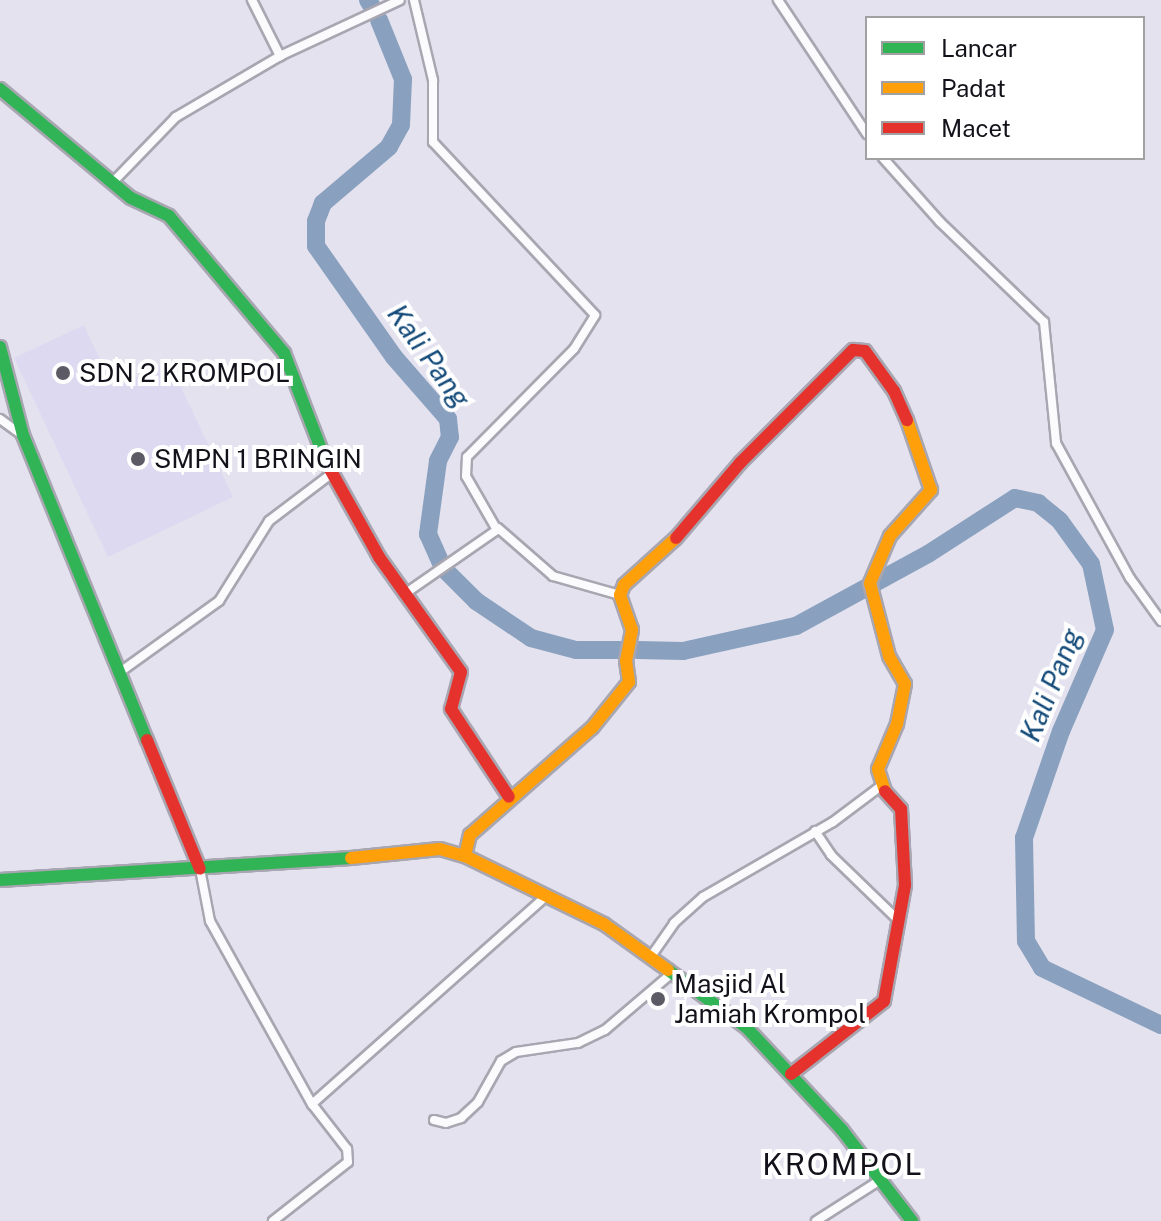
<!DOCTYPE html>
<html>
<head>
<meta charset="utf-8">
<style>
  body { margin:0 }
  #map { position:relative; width:1161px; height:1221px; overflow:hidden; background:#e4e2ef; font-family:"Public Sans",sans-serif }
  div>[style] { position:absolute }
  .built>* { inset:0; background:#ddd9f0 }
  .river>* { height:18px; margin:-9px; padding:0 9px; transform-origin:9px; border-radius:9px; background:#89a1be }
  .roads { filter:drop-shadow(2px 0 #a8a6b0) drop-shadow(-2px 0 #a8a6b0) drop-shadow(0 2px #a8a6b0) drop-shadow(0 -2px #a8a6b0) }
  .street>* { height:8px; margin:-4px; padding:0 4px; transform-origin:4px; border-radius:4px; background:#fbfbfd }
  .fast>* { height:12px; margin:-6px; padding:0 6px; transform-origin:6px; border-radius:6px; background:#30b455 }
  .slow>* { height:12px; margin:-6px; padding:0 6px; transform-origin:6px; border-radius:6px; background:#ff9f0a }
  .jam>* { height:12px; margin:-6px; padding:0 6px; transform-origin:6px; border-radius:6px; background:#e5322d }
  .dots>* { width:22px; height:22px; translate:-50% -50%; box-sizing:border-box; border:4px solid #fff; border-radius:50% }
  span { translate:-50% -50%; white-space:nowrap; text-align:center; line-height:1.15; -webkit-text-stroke:8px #fff; paint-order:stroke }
  .poi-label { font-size:26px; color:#13121a }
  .left { translate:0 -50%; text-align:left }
  .water-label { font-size:28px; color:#134a79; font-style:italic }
  .quarter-label { font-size:30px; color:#13121a; letter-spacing:2px }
  .legend { position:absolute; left:865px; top:16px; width:280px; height:144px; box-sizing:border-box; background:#fff; border:2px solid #a1a0a3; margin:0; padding:10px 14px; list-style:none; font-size:24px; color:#13121a }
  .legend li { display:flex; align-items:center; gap:16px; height:40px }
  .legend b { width:40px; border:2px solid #a1a0a3 }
</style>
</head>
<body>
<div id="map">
  <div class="built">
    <div style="clip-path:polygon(84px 325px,113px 388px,169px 362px,233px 497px,108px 557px,14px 358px)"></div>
  </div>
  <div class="river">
    <div style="left:368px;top:0;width:6px;rotate:59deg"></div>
    <div style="left:379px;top:20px;width:64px;rotate:67.9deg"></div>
    <div style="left:403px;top:79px;width:46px;rotate:92.5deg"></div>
    <div style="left:401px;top:125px;width:25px;rotate:119deg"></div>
    <div style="left:389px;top:147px;width:87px;rotate:139.7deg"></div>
    <div style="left:323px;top:203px;width:19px;rotate:111deg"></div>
    <div style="left:316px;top:221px;width:25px;rotate:90deg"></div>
    <div style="left:316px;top:246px;width:136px;rotate:54.9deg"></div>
    <div style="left:394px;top:357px;width:82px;rotate:48.9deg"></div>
    <div style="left:448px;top:419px;width:18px;rotate:84deg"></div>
    <div style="left:450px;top:437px;width:27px;rotate:117deg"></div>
    <div style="left:438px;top:461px;width:74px;rotate:97.8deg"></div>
    <div style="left:428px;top:534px;width:37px;rotate:66deg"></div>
    <div style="left:443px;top:568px;width:47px;rotate:45deg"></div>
    <div style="left:476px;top:601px;width:66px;rotate:33.9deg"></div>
    <div style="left:531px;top:638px;width:47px;rotate:14.9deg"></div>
    <div style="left:576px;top:650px;width:44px"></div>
    <div style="left:637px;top:650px;width:46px;rotate:1.2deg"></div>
    <div style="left:683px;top:651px;width:116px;rotate:-12.5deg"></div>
    <div style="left:796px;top:626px;width:150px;rotate:-28.6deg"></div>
    <div style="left:928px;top:554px;width:103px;rotate:-32.8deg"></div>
    <div style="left:1015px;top:498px;width:24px;rotate:12deg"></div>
    <div style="left:1038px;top:503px;width:28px;rotate:39deg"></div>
    <div style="left:1060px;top:521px;width:53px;rotate:54.2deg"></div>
    <div style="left:1091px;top:564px;width:67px;rotate:78deg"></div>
    <div style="left:1105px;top:630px;width:110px;rotate:113.5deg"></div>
    <div style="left:1061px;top:731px;width:113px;rotate:109.1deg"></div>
    <div style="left:1024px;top:838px;width:103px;rotate:88.9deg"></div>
    <div style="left:1026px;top:941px;width:31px;rotate:59deg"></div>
    <div style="left:1042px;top:968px;width:132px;rotate:25.6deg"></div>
  </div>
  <div class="roads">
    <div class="street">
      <div style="left:252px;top:0;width:63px;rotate:63.4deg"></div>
      <div style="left:778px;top:0;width:161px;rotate:56.4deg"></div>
      <div style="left:883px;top:158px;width:86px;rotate:48.3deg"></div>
      <div style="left:940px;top:222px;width:144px;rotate:43.9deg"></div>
      <div style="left:1044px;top:322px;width:122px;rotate:84.3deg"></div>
      <div style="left:1056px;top:443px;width:154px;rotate:61.3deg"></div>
      <div style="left:1130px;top:578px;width:53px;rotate:54.2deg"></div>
      <div style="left:114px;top:181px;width:89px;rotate:-45.9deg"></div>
      <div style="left:176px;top:117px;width:121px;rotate:-30.4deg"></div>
      <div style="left:280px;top:56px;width:132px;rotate:-25deg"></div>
      <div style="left:0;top:419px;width:27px;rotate:36deg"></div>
      <div style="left:498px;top:528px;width:73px;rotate:41.1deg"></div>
      <div style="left:553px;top:576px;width:70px;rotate:15.8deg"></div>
      <div style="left:406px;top:593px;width:111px;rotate:-34.7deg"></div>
      <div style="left:497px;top:530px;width:62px;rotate:-119.9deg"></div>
      <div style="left:466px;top:476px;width:19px;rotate:-87deg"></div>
      <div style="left:467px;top:457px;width:152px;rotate:-45.3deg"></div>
      <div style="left:574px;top:349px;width:40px;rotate:-58deg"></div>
      <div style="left:595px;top:315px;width:237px;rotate:-133.1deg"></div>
      <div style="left:433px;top:142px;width:62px;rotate:-90deg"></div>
      <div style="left:433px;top:80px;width:82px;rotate:-103.4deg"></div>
      <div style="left:123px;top:670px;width:118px;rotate:-35.7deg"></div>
      <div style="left:219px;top:601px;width:94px;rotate:-58deg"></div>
      <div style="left:269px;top:521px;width:78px;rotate:-37.2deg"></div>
      <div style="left:815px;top:831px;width:29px;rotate:56deg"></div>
      <div style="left:831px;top:855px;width:95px;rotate:44.1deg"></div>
      <div style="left:200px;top:869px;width:53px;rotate:79.1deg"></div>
      <div style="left:210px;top:921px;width:210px;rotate:60.9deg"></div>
      <div style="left:312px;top:1104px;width:314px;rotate:-41.6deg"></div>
      <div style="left:652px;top:955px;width:39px;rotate:-55deg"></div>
      <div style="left:674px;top:923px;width:39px;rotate:-42deg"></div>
      <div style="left:703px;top:897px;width:150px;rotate:-30deg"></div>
      <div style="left:833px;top:822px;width:60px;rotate:-36.9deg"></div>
      <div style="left:434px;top:1120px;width:12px;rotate:14deg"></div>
      <div style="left:446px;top:1123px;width:16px;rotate:-18deg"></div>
      <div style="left:461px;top:1118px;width:23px;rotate:-43deg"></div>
      <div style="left:478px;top:1102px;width:47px;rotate:-60.7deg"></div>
      <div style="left:501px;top:1061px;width:17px;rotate:-31deg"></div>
      <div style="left:516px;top:1052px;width:63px;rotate:-8.3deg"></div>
      <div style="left:578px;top:1043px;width:30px;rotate:-26deg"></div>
      <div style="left:605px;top:1030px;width:88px;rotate:-40.4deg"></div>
      <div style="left:273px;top:1221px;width:95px;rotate:-38.2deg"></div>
      <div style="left:348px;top:1162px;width:13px;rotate:-94deg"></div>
      <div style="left:347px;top:1149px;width:57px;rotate:-127.9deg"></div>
      <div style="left:816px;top:1221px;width:78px;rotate:-32.5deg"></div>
    </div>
    <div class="fast">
      <div style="left:0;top:89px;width:170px;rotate:39.8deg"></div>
      <div style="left:131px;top:198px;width:42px;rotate:25.3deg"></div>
      <div style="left:169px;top:216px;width:179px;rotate:50deg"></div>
      <div style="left:284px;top:353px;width:117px;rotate:68.9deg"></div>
      <div style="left:0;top:347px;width:91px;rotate:75.4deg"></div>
      <div style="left:23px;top:435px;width:329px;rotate:67.9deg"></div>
      <div style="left:0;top:880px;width:352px;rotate:-3.6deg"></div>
      <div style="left:668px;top:970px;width:97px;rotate:36.2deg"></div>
      <div style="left:746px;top:1027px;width:141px;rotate:47deg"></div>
      <div style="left:842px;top:1130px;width:115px;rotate:52.4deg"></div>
    </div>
    <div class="slow">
      <div style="left:885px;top:791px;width:23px;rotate:-108deg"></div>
      <div style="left:878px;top:769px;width:49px;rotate:-67.1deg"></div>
      <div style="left:897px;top:724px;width:41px;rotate:-78.7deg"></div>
      <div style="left:905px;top:684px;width:32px;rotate:-120deg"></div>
      <div style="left:889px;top:656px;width:75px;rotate:-104.6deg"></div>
      <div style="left:870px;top:583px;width:51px;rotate:-66.9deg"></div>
      <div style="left:890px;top:536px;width:62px;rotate:-48.3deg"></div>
      <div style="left:931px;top:490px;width:74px;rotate:-108.9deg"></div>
      <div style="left:465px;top:856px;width:22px;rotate:-77deg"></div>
      <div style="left:470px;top:835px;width:162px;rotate:-41.3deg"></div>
      <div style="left:592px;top:728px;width:59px;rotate:-51.2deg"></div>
      <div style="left:629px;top:682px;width:21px;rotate:-98deg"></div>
      <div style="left:626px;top:661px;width:32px;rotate:-79deg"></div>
      <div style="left:632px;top:630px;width:37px;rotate:-109deg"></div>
      <div style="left:620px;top:595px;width:11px;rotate:-68deg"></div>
      <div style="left:624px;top:585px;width:70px;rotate:-42.1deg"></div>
      <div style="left:351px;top:858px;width:89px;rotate:-5.8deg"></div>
      <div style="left:440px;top:849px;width:26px;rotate:16deg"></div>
      <div style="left:465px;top:856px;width:155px;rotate:26.1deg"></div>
      <div style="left:604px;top:924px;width:79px;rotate:35.7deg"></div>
    </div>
    <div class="jam">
      <div style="left:326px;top:462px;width:109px;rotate:60.8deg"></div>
      <div style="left:379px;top:557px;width:141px;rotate:54.5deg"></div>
      <div style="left:461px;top:672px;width:38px;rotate:105deg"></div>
      <div style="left:451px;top:709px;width:105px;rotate:56.6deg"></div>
      <div style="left:676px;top:538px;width:99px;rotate:-49.5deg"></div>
      <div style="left:740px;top:463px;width:160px;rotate:-45deg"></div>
      <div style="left:853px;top:350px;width:12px;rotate:5deg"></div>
      <div style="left:865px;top:351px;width:49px;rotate:54.1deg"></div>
      <div style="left:894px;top:391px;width:32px;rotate:66deg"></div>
      <div style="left:147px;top:740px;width:139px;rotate:67.7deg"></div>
      <div style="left:791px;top:1074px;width:118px;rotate:-38.1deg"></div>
      <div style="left:884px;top:1001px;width:118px;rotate:-79.7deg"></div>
      <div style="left:905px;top:885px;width:76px;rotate:-93deg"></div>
      <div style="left:901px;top:809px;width:24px;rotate:-132deg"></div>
    </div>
  </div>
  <div class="dots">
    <div style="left:63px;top:373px;background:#5c5b65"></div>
    <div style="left:138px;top:459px;background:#5c5b65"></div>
    <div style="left:658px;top:999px;background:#5c5b65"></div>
  </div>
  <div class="poi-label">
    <span class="left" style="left:79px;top:373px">SDN 2 KROMPOL</span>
    <span class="left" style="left:154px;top:459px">SMPN 1 BRINGIN</span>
    <span class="left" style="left:674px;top:999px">Masjid Al<br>Jamiah Krompol</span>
  </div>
  <div class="water-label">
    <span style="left:429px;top:356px;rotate:54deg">Kali Pang</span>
    <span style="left:1051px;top:685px;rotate:-68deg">Kali Pang</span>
  </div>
  <div class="quarter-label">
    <span style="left:843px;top:1164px">KROMPOL</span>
  </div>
  <ul class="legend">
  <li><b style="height:10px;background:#30b455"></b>Lancar</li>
  <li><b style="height:10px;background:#ff9f0a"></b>Padat</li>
  <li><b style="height:10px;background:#e5322d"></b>Macet</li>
  </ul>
</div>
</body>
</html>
